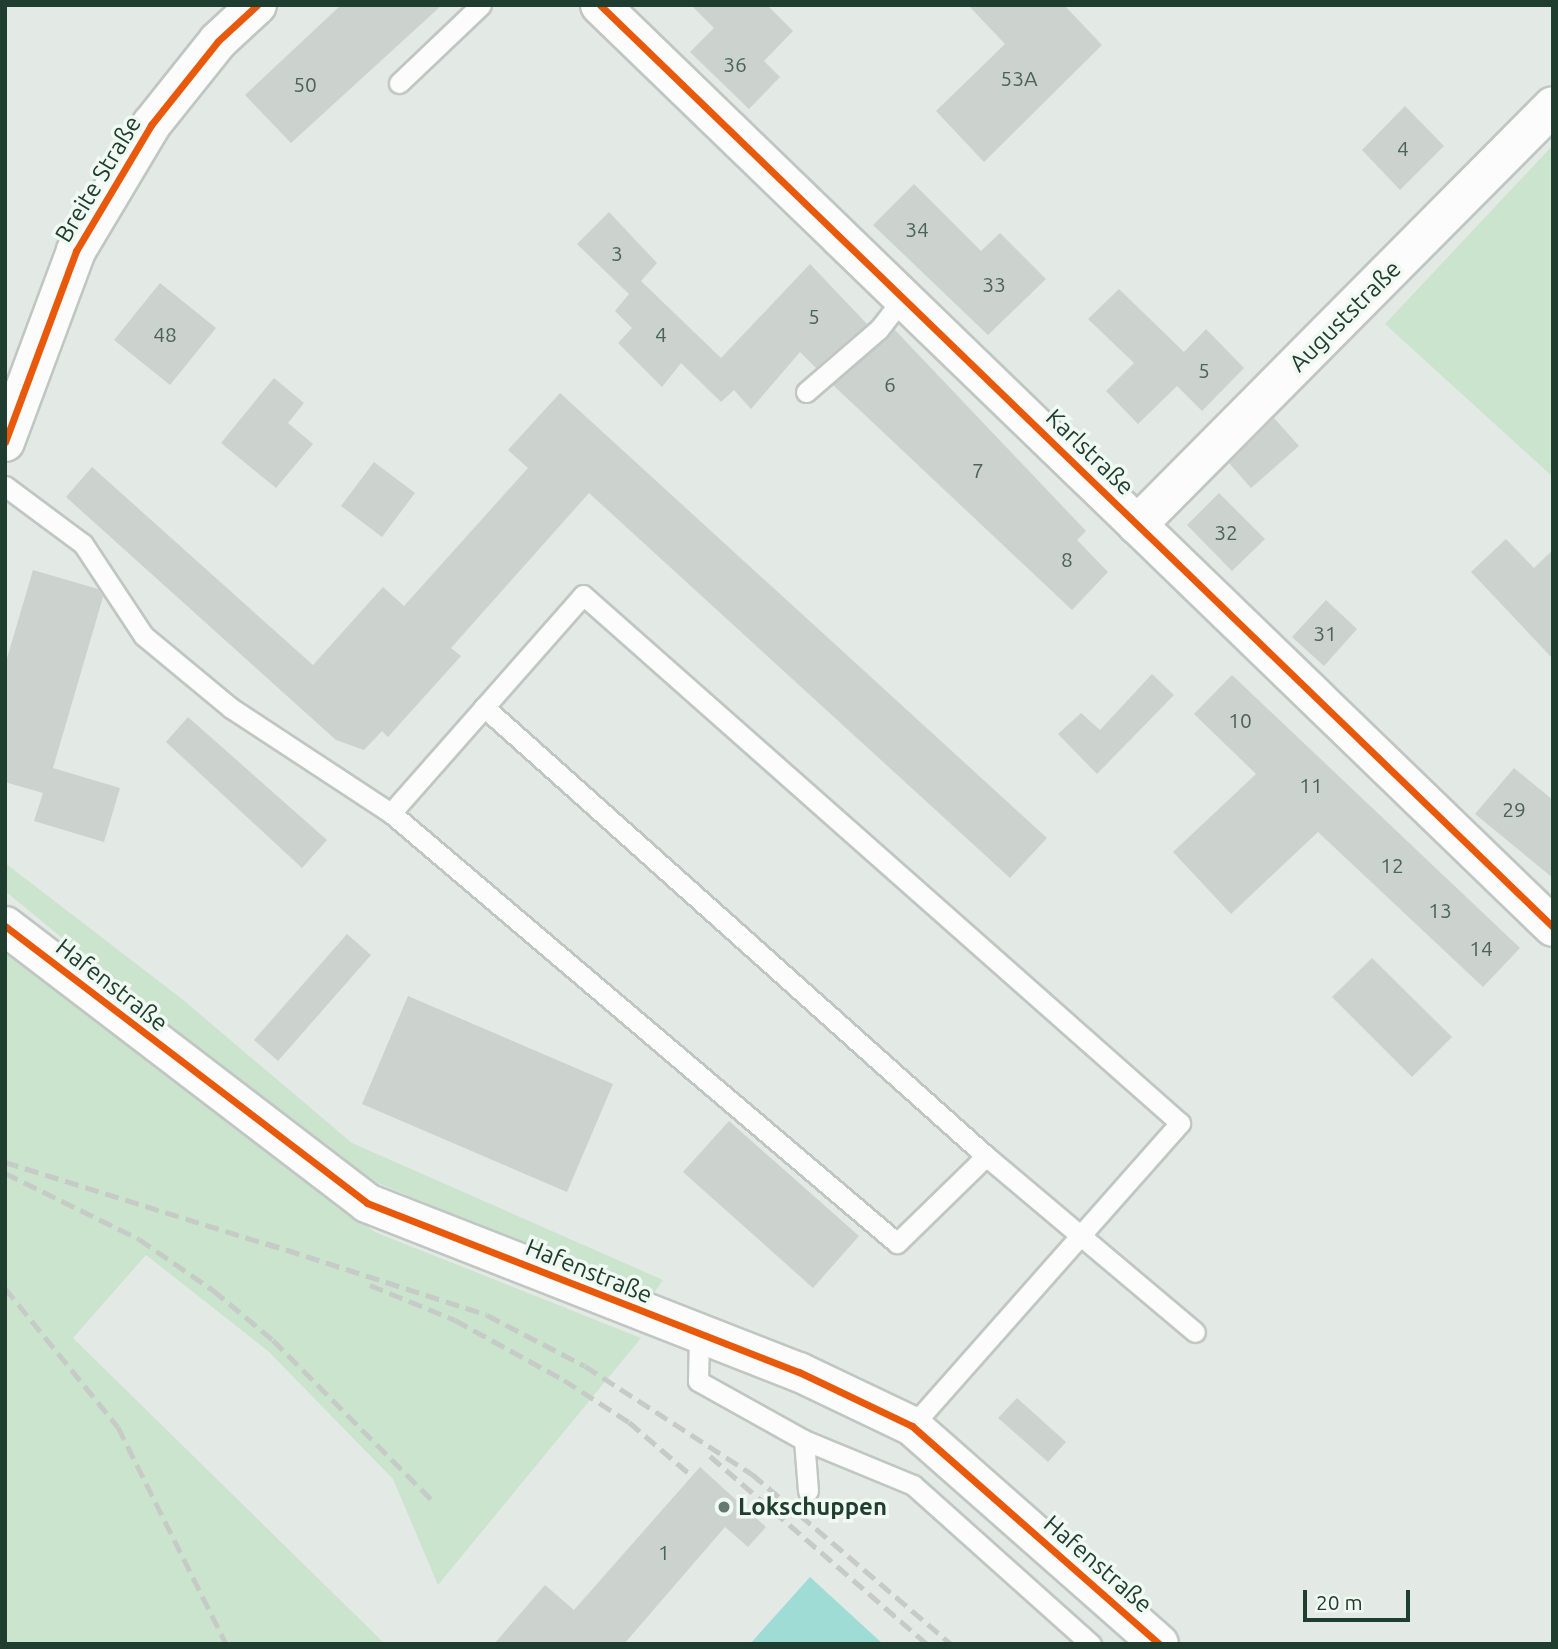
<!DOCTYPE html>
<html>
<head>
<meta charset="utf-8">
<style>
  body { margin:0 }
  #map { position:relative; width:1558px; height:1649px; overflow:hidden; background:#e3e9e5; font-family:Ubuntu,sans-serif }
  div>[style] { position:absolute }
  .green>* { inset:0; background:#cbe4cd }
  .water>* { inset:0; background:#a0dcd6 }
  .building>* { inset:0; background:#ccd2ce }
  .roads { filter:drop-shadow(2px 0 #c0c6c2) drop-shadow(-2px 0 #c0c6c2) drop-shadow(0 2px #c0c6c2) drop-shadow(0 -2px #c0c6c2) }
  .service>* { height:19px; margin:-9.5px; padding:0 9.5px; transform-origin:9.5px; border-radius:9.5px; background:#fbfcfb }
  .minor>* { height:38px; margin:-19px; padding:0 19px; transform-origin:19px; border-radius:19px; background:#fbfcfb }
  .secondary>* { height:38px; margin:-19px; padding:0 19px; transform-origin:19px; border-radius:19px; background:#fbfcfb }
  .rail>* { height:5px; margin-top:-2.5px; transform-origin:0; background:repeating-linear-gradient(90deg,#c6cbc8 0 14px,transparent 0 21px) }
  .cycleway>* { height:7px; margin:-3.5px; padding:0 3.5px; transform-origin:3.5px; border-radius:3.5px; background:#e8590c }
  .dots>* { width:19px; height:19px; translate:-50% -50%; box-sizing:border-box; border:4px solid #f1f9f3; border-radius:50% }
  span { translate:-50% -50%; white-space:nowrap; text-align:center; line-height:1.15; -webkit-text-stroke:7px #f1f9f3; paint-order:stroke }
  .number-label { font-size:21px; color:#4c6458 }
  .number-label span { -webkit-text-stroke-width:0 }
  .street-label { font-size:24px; color:#203e2f }
  .poi-label { font-size:24px; color:#203e2f; font-weight:700 }
  .left { translate:0 -50%; text-align:left }
  .frame { position:absolute; inset:0; border:7px solid #203e2f; pointer-events:none }
  .scale { position:absolute; left:1303px; top:1590px; width:107px; height:32px; box-sizing:border-box; border:4px solid #203e2f; border-top:0; padding-left:9px; font-size:21px; line-height:24px; white-space:nowrap; color:#203e2f; -webkit-text-stroke:5px #f1f9f3; paint-order:stroke }
</style>
</head>
<body>
<div id="map">
  <div class="green">
    <div style="clip-path:polygon(1553px 145px,1553px 477px,1385px 324px)"></div>
    <div style="clip-path:polygon(5px 863px,182px 999px,352px 1143px,663px 1280px,651px 1297px,342px 1168px,5px 891px)"></div>
    <div style="clip-path:polygon(5px 946px,375px 1232px,641px 1338px,438px 1585px,393px 1479px,268px 1351px,146px 1255px,73px 1338px,385px 1644px,5px 1644px)"></div>
  </div>
  <div class="water">
    <div style="clip-path:polygon(810px 1577px,883px 1644px,750px 1644px)"></div>
  </div>
  <div class="building">
    <div style="clip-path:polygon(341px 5px,442px 5px,291px 143px,245px 95px)"></div>
    <div style="clip-path:polygon(691px 5px,767px 5px,793px 31px,764px 61px,780px 77px,749px 109px,690px 52px,714px 28px)"></div>
    <div style="clip-path:polygon(968px 5px,1064px 5px,1102px 45px,984px 162px,936px 111px,1005px 44px)"></div>
    <div style="clip-path:polygon(1405px 106px,1444px 146px,1400px 190px,1362px 150px)"></div>
    <div style="clip-path:polygon(914px 184px,981px 251px,1000px 233px,1046px 279px,988px 335px,873px 225px)"></div>
    <div style="clip-path:polygon(609px 212px,657px 263px,641px 281px,721px 358px,810px 264px,867px 324px,816px 368px,800px 352px,751px 409px,734px 390px,721px 402px,681px 363px,662px 387px,618px 343px,632px 328px,615px 311px,629px 294px,577px 244px)"></div>
    <div style="clip-path:polygon(160px 283px,216px 328px,170px 385px,114px 340px)"></div>
    <div style="clip-path:polygon(1119px 289px,1184px 352px,1206px 329px,1244px 368px,1202px 411px,1177px 386px,1138px 424px,1106px 391px,1134px 363px,1088px 319px)"></div>
    <div style="clip-path:polygon(894px 329px,1086px 531px,1077px 540px,1108px 572px,1072px 610px,833px 385px)"></div>
    <div style="clip-path:polygon(274px 378px,304px 403px,288px 423px,313px 444px,276px 488px,221px 443px)"></div>
    <div style="clip-path:polygon(560px 393px,1047px 838px,1010px 878px,589px 493px,451px 648px,461px 656px,388px 737px,382px 731px,364px 750px,336px 740px,66px 497px,92px 467px,313px 665px,383px 587px,404px 606px,528px 468px,508px 450px)"></div>
    <div style="clip-path:polygon(1274px 418px,1299px 446px,1251px 488px,1229px 463px)"></div>
    <div style="clip-path:polygon(374px 462px,415px 493px,382px 537px,341px 506px)"></div>
    <div style="clip-path:polygon(1219px 493px,1265px 539px,1232px 571px,1187px 525px)"></div>
    <div style="clip-path:polygon(1506px 539px,1534px 568px,1553px 550px,1553px 659px,1471px 572px)"></div>
    <div style="clip-path:polygon(33px 570px,98px 589px,103px 597px,53px 768px,120px 788px,104px 842px,34px 821px,43px 793px,5px 782px,5px 665px)"></div>
    <div style="clip-path:polygon(1326px 600px,1357px 629px,1324px 666px,1292px 637px)"></div>
    <div style="clip-path:polygon(1152px 674px,1174px 695px,1097px 774px,1058px 734px,1081px 713px,1100px 730px)"></div>
    <div style="clip-path:polygon(1232px 675px,1520px 948px,1483px 987px,1318px 832px,1231px 914px,1173px 852px,1256px 774px,1194px 714px)"></div>
    <div style="clip-path:polygon(188px 717px,327px 840px,302px 868px,166px 742px)"></div>
    <div style="clip-path:polygon(1514px 768px,1553px 800px,1553px 878px,1475px 814px)"></div>
    <div style="clip-path:polygon(347px 934px,371px 955px,278px 1061px,254px 1040px)"></div>
    <div style="clip-path:polygon(1372px 958px,1452px 1037px,1412px 1077px,1332px 997px)"></div>
    <div style="clip-path:polygon(408px 996px,613px 1084px,567px 1192px,362px 1104px)"></div>
    <div style="clip-path:polygon(729px 1121px,859px 1236px,813px 1288px,683px 1172px)"></div>
    <div style="clip-path:polygon(1017px 1398px,1066px 1442px,1048px 1462px,998px 1418px)"></div>
    <div style="clip-path:polygon(700px 1467px,766px 1527px,748px 1547px,725px 1527px,624px 1644px,494px 1644px,545px 1585px,574px 1610px)"></div>
  </div>
  <div class="roads">
    <div class="service">
      <div style="left:399px;top:83px;width:113px;rotate:-43.6deg"></div>
      <div style="left:806px;top:392px;width:96px;rotate:-40.8deg"></div>
      <div style="left:879px;top:329px;width:39px;rotate:-52deg"></div>
      <div style="left:5px;top:486px;width:97px;rotate:36.6deg"></div>
      <div style="left:83px;top:544px;width:110px;rotate:56.5deg"></div>
      <div style="left:144px;top:636px;width:113px;rotate:39.6deg"></div>
      <div style="left:231px;top:708px;width:191px;rotate:33.3deg"></div>
      <div style="left:391px;top:813px;width:664px;rotate:40.36deg"></div>
      <div style="left:897px;top:1243px;width:124px;rotate:-44.3deg"></div>
      <div style="left:484px;top:707px;width:674px;rotate:41.81deg"></div>
      <div style="left:986px;top:1156px;width:273px;rotate:40.1deg"></div>
      <div style="left:391px;top:813px;width:290px;rotate:-48.6deg"></div>
      <div style="left:583px;top:595px;width:797px;rotate:41.49deg"></div>
      <div style="left:1180px;top:1123px;width:405px;rotate:131.5deg"></div>
      <div style="left:699px;top:1335px;width:46px;rotate:91.2deg"></div>
      <div style="left:698px;top:1381px;width:121px;rotate:29.1deg"></div>
      <div style="left:804px;top:1440px;width:51px;rotate:85.5deg"></div>
      <div style="left:804px;top:1440px;width:118px;rotate:22.4deg"></div>
      <div style="left:913px;top:1485px;width:239px;rotate:41.8deg"></div>
    </div>
    <div class="minor">
      <div style="left:600px;top:5px;width:1326px;rotate:44.05deg"></div>
      <div style="left:1137px;top:525px;width:590px;rotate:-45.21deg"></div>
      <div style="left:5px;top:926px;width:456px;rotate:37.4deg"></div>
      <div style="left:367px;top:1203px;width:464px;rotate:21.4deg"></div>
      <div style="left:799px;top:1372px;width:125px;rotate:25.5deg"></div>
      <div style="left:912px;top:1426px;width:329px;rotate:41.4deg"></div>
    </div>
    <div class="secondary">
      <div style="left:5px;top:442px;width:204px;rotate:-69.6deg"></div>
      <div style="left:76px;top:251px;width:147px;rotate:-59.2deg"></div>
      <div style="left:151px;top:125px;width:107px;rotate:-51.4deg"></div>
      <div style="left:218px;top:41px;width:53px;rotate:-42.7deg"></div>
    </div>
  </div>
  <div class="rail">
    <div style="left:5px;top:1162px;width:284px;rotate:17.4deg"></div>
    <div style="left:5px;top:1173px;width:149px;rotate:26.2deg"></div>
    <div style="left:139px;top:1239px;width:90px;rotate:34.6deg"></div>
    <div style="left:213px;top:1290px;width:78px;rotate:39.8deg"></div>
    <div style="left:273px;top:1340px;width:226px;rotate:45.2deg"></div>
    <div style="left:266px;top:1243px;width:232px;rotate:18deg"></div>
    <div style="left:487px;top:1315px;width:110px;rotate:27.5deg"></div>
    <div style="left:585px;top:1366px;width:199px;rotate:32.9deg"></div>
    <div style="left:752px;top:1474px;width:262px;rotate:40.5deg"></div>
    <div style="left:370px;top:1285px;width:92px;rotate:22.4deg"></div>
    <div style="left:455px;top:1320px;width:124px;rotate:28.8deg"></div>
    <div style="left:564px;top:1380px;width:77px;rotate:32.9deg"></div>
    <div style="left:629px;top:1422px;width:83px;rotate:40.6deg"></div>
    <div style="left:5px;top:1288px;width:179px;rotate:50.9deg"></div>
    <div style="left:118px;top:1427px;width:242px;rotate:63.5deg"></div>
    <div style="left:710px;top:1456px;width:287px;rotate:40.9deg"></div>
  </div>
  <div class="cycleway">
    <div style="left:600px;top:5px;width:1326px;rotate:44.05deg"></div>
    <div style="left:5px;top:442px;width:204px;rotate:-69.6deg"></div>
    <div style="left:76px;top:251px;width:147px;rotate:-59.2deg"></div>
    <div style="left:151px;top:125px;width:107px;rotate:-51.4deg"></div>
    <div style="left:218px;top:41px;width:53px;rotate:-42.7deg"></div>
    <div style="left:5px;top:926px;width:456px;rotate:37.4deg"></div>
    <div style="left:367px;top:1203px;width:464px;rotate:21.4deg"></div>
    <div style="left:799px;top:1372px;width:125px;rotate:25.5deg"></div>
    <div style="left:912px;top:1426px;width:329px;rotate:41.4deg"></div>
  </div>
  <div class="dots">
    <div style="left:724px;top:1507px;background:#647a6f"></div>
  </div>
  <div class="number-label">
    <span style="left:735px;top:64px">36</span>
    <span style="left:1019px;top:78px">53A</span>
    <span style="left:305px;top:84px">50</span>
    <span style="left:1403px;top:148px">4</span>
    <span style="left:917px;top:229px">34</span>
    <span style="left:617px;top:253px">3</span>
    <span style="left:994px;top:284px">33</span>
    <span style="left:814px;top:316px">5</span>
    <span style="left:165px;top:334px">48</span>
    <span style="left:661px;top:334px">4</span>
    <span style="left:1204px;top:370px">5</span>
    <span style="left:890px;top:384px">6</span>
    <span style="left:978px;top:470px">7</span>
    <span style="left:1226px;top:532px">32</span>
    <span style="left:1067px;top:559px">8</span>
    <span style="left:1325px;top:633px">31</span>
    <span style="left:1240px;top:720px">10</span>
    <span style="left:1311px;top:785px">11</span>
    <span style="left:1514px;top:809px">29</span>
    <span style="left:1392px;top:865px">12</span>
    <span style="left:1440px;top:910px">13</span>
    <span style="left:1481px;top:948px">14</span>
    <span style="left:664px;top:1552px">1</span>
  </div>
  <div class="street-label">
    <span style="left:98px;top:179px;rotate:-59deg">Breite Straße</span>
    <span style="left:1345px;top:316px;rotate:-45deg">Auguststraße</span>
    <span style="left:1090px;top:452px;rotate:44deg">Karlstraße</span>
    <span style="left:112px;top:985px;rotate:38deg">Hafenstraße</span>
    <span style="left:589px;top:1271px;rotate:22deg">Hafenstraße</span>
    <span style="left:1098px;top:1564px;rotate:41deg">Hafenstraße</span>
  </div>
  <div class="poi-label">
    <span class="left" style="left:738px;top:1507px">Lokschuppen</span>
  </div>
  <div class="frame"></div>
  <div class="scale">20 m</div>
</div>
</body>
</html>
